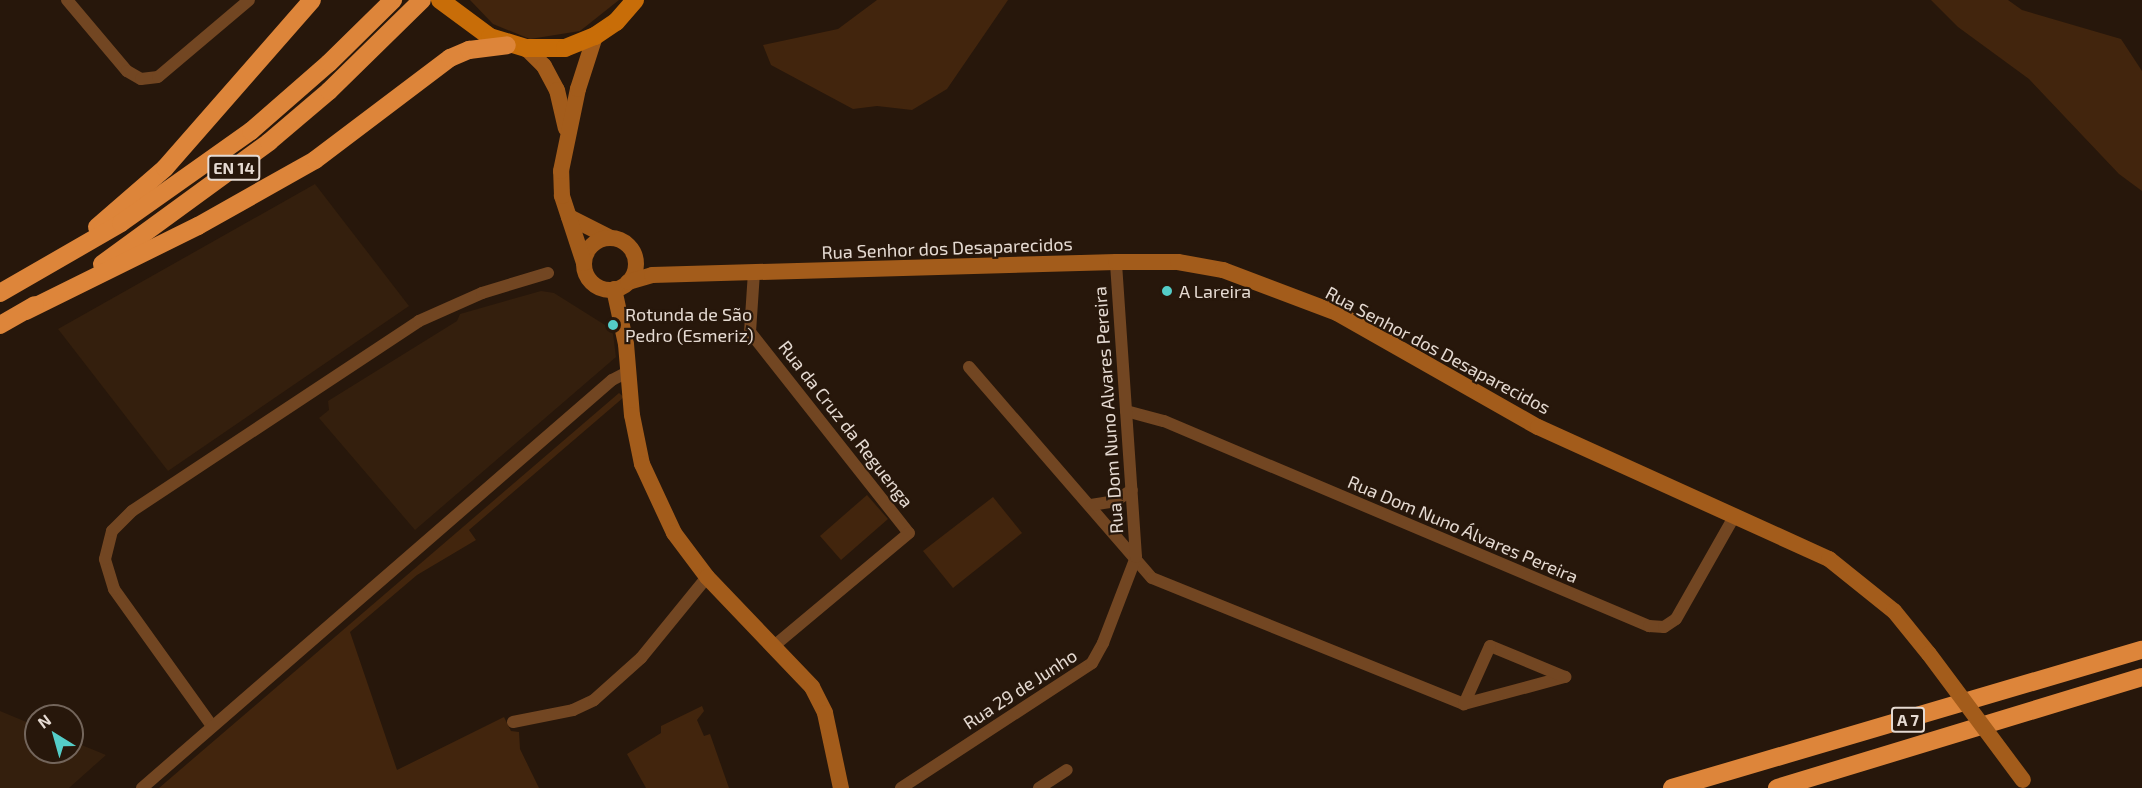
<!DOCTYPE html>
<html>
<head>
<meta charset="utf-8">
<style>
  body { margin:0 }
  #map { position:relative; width:2142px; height:788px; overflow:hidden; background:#27170b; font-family:"Exo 2",sans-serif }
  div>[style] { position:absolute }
  .built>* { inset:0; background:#341f0d }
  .green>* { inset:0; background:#42250d }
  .street>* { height:12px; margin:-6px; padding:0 6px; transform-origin:6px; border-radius:6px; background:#724622 }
  .secondary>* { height:16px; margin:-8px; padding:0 8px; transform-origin:8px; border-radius:8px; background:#a35c1b }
  .secondary>.ring { margin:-8px; padding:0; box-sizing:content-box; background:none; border:16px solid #a35c1b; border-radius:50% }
  .primary>* { height:18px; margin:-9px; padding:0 9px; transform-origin:9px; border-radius:9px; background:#c86d08 }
  .highway>* { height:18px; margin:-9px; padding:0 9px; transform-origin:9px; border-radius:9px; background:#dd853a }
  .secondary-bridge>* { height:16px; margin:-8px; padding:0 8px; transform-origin:8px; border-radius:8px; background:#a35c1b }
  .dots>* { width:16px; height:16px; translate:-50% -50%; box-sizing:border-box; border:3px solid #27170b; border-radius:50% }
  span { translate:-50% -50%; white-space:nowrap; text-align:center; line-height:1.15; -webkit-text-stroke:4.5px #27170b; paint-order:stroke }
  .shield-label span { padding:2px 4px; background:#27170b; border:2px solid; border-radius:4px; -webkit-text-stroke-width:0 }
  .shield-label { font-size:16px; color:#e5dad2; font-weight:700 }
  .street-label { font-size:18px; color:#e5dad2 }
  .poi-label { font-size:18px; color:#e5dad2 }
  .left { translate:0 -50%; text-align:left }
  .north { position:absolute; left:24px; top:704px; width:60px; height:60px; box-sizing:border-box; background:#27170b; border:2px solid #73655b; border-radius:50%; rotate:323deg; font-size:16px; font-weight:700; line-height:24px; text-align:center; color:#e5dad2 }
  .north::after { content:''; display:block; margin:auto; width:21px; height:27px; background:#54cdc8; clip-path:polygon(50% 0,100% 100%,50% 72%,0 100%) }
</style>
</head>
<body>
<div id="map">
  <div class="built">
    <div style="clip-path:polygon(315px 184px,409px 306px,168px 471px,58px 329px)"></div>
    <div style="clip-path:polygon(541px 291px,554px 293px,605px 325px,613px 334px,616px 357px,415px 530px,319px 418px,329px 410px,328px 401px,457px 321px,460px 314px)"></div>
    <div style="clip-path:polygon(0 711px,36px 726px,36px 752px,72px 752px,72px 741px,106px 755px,69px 788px,0 788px)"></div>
  </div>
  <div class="green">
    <div style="clip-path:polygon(470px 0,619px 0,580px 31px,530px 39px,493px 24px)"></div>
    <div style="clip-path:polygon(877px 0,1008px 0,947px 89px,912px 110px,877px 106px,853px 109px,771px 65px,763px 45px,838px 29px)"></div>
    <div style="clip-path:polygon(1931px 0,2008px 0,2022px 10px,2121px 39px,2142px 71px,2142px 191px,2119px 174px,2029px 79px,1958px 27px)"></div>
    <div style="clip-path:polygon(619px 393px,624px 397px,469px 530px,476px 540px,417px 575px,350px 632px,397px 770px,504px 717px,511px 731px,519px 732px,520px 749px,539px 788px,159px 788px)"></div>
    <div style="clip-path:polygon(867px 495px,888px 519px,841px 560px,820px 536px)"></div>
    <div style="clip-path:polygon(993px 497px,1022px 533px,953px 588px,923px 551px)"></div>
    <div style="clip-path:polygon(702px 706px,704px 711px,697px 720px,704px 736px,710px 734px,729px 788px,646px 788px,627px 754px,661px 733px,661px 726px)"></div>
  </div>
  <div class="street">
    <div style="left:67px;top:0;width:93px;rotate:49.8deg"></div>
    <div style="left:127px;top:71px;width:16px;rotate:30deg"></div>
    <div style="left:141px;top:79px;width:17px;rotate:-7deg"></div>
    <div style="left:158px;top:77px;width:119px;rotate:-40.2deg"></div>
    <div style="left:754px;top:272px;width:60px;rotate:93.8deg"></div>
    <div style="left:750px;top:332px;width:256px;rotate:51.7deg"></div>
    <div style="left:909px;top:533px;width:175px;rotate:140.1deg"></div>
    <div style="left:969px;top:367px;width:279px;rotate:49.1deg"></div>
    <div style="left:1152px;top:578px;width:336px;rotate:22deg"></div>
    <div style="left:1464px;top:704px;width:105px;rotate:-15deg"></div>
    <div style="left:1565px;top:677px;width:81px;rotate:-157.5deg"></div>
    <div style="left:1490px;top:646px;width:64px;rotate:114.1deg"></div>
    <div style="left:1126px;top:411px;width:39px;rotate:15deg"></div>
    <div style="left:1164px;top:421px;width:527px;rotate:22.91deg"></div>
    <div style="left:1649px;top:626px;width:15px;rotate:4deg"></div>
    <div style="left:1664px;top:627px;width:14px;rotate:-34deg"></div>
    <div style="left:1676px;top:619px;width:120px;rotate:-60.4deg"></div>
    <div style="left:1091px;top:505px;width:24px;rotate:-9deg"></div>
    <div style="left:1115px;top:501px;width:20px;rotate:-33deg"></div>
    <div style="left:513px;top:722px;width:61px;rotate:-11.3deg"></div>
    <div style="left:573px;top:710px;width:23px;rotate:-25deg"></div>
    <div style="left:594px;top:700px;width:63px;rotate:-41.8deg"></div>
    <div style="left:641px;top:658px;width:104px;rotate:-50.8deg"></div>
    <div style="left:212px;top:726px;width:168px;rotate:-125.6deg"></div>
    <div style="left:114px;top:589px;width:31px;rotate:-107deg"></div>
    <div style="left:105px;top:559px;width:29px;rotate:-76deg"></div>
    <div style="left:112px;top:531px;width:28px;rotate:-45deg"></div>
    <div style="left:132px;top:511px;width:344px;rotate:-33.5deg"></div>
    <div style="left:419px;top:321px;width:69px;rotate:-24deg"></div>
    <div style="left:482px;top:293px;width:69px;rotate:-16.9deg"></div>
    <div style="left:142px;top:788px;width:622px;rotate:-40.96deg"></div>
    <div style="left:612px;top:380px;width:20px;rotate:-27deg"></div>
    <div style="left:901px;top:788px;width:228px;rotate:-33.2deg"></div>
    <div style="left:1092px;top:663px;width:23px;rotate:-61deg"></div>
    <div style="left:1103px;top:643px;width:92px;rotate:-69deg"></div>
    <div style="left:1136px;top:557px;width:296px;rotate:-93.9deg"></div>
    <div style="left:1039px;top:788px;width:33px;rotate:-33deg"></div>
  </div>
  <div class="secondary">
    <div style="left:526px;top:48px;width:25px;rotate:45deg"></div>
    <div style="left:544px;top:66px;width:27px;rotate:62deg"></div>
    <div style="left:557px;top:90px;width:39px;rotate:77deg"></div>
    <div style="left:569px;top:217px;width:47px;rotate:26.6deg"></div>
    <div class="ring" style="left:584px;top:238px;width:36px;height:36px"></div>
    <div style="left:584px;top:263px;width:71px;rotate:-108.2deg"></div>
    <div style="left:562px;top:196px;width:25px;rotate:-92deg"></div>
    <div style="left:561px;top:171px;width:84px;rotate:-78.3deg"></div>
    <div style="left:578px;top:89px;width:56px;rotate:-72.2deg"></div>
    <div style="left:628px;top:282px;width:25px;rotate:-16deg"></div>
    <div style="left:652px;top:275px;width:464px;rotate:-1.6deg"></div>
    <div style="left:1116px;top:262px;width:62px"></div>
    <div style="left:1178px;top:262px;width:46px;rotate:10.1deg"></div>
    <div style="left:1223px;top:270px;width:122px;rotate:20.7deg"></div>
    <div style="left:1337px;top:313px;width:231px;rotate:29.6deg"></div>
    <div style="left:1538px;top:427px;width:320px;rotate:24.4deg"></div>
    <div style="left:1829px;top:559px;width:83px;rotate:38.7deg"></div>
    <div style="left:1894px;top:611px;width:55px;rotate:50.9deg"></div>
    <div style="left:614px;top:289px;width:56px;rotate:77.7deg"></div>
    <div style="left:626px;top:344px;width:71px;rotate:85.2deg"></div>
    <div style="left:632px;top:415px;width:50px;rotate:78.5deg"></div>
    <div style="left:642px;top:464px;width:76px;rotate:65.1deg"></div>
    <div style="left:674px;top:533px;width:55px;rotate:53.1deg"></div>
    <div style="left:707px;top:577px;width:152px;rotate:46.3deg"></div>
    <div style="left:812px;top:687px;width:29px;rotate:63deg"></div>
    <div style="left:825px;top:713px;width:77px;rotate:78deg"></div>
  </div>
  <div class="primary">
    <div style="left:440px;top:0;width:62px;rotate:36.5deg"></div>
    <div style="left:490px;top:37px;width:38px;rotate:17deg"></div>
    <div style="left:526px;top:48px;width:39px"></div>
    <div style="left:565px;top:48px;width:32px;rotate:-22deg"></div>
    <div style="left:595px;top:36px;width:25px;rotate:-34deg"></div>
    <div style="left:616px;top:22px;width:29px;rotate:-49deg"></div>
  </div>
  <div class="highway">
    <div style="left:97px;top:227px;width:90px;rotate:-40.9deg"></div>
    <div style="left:165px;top:168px;width:223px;rotate:-48.8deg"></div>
    <div style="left:102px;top:264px;width:207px;rotate:-36.1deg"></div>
    <div style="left:269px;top:142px;width:79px;rotate:-40.4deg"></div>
    <div style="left:329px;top:91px;width:130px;rotate:-44.4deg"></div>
    <div style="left:0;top:293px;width:140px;rotate:-30deg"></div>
    <div style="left:121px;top:223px;width:159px;rotate:-35.3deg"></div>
    <div style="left:251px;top:131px;width:103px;rotate:-41.1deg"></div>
    <div style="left:329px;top:63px;width:90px;rotate:-44.5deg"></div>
    <div style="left:26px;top:311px;width:192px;rotate:-26.3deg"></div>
    <div style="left:198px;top:226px;width:134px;rotate:-29.4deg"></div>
    <div style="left:315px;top:160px;width:169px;rotate:-37.1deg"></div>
    <div style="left:450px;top:58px;width:21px;rotate:-23deg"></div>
    <div style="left:469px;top:50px;width:38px;rotate:-7deg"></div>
    <div style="left:0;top:325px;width:40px;rotate:-29.7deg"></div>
    <div style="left:1672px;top:788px;width:490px;rotate:-16.4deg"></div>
    <div style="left:1777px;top:788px;width:382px;rotate:-16.9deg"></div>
  </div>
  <div class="secondary-bridge">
    <div style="left:1929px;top:654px;width:157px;rotate:53.3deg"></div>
  </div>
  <div class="dots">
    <div style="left:1167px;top:291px;background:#54cdc8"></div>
    <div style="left:613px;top:325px;background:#54cdc8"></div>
  </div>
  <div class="shield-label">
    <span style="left:234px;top:168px">EN 14</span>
    <span style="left:1908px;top:720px">A 7</span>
  </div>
  <div class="street-label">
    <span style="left:947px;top:248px;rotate:-2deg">Rua Senhor dos Desaparecidos</span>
    <span style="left:1438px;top:350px;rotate:28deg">Rua Senhor dos Desaparecidos</span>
    <span style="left:1108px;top:410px;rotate:-94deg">Rua Dom Nuno Alvares Pereira</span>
    <span style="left:846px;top:424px;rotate:52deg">Rua da Cruz da Reguenga</span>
    <span style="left:1463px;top:529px;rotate:23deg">Rua Dom Nuno Álvares Pereira</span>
    <span style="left:1020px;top:689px;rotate:-33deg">Rua 29 de Junho</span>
  </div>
  <div class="poi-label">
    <span class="left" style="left:1179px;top:291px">A Lareira</span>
    <span class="left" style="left:625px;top:325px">Rotunda de São<br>Pedro (Esmeriz)</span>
  </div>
  <div class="north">N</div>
</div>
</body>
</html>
